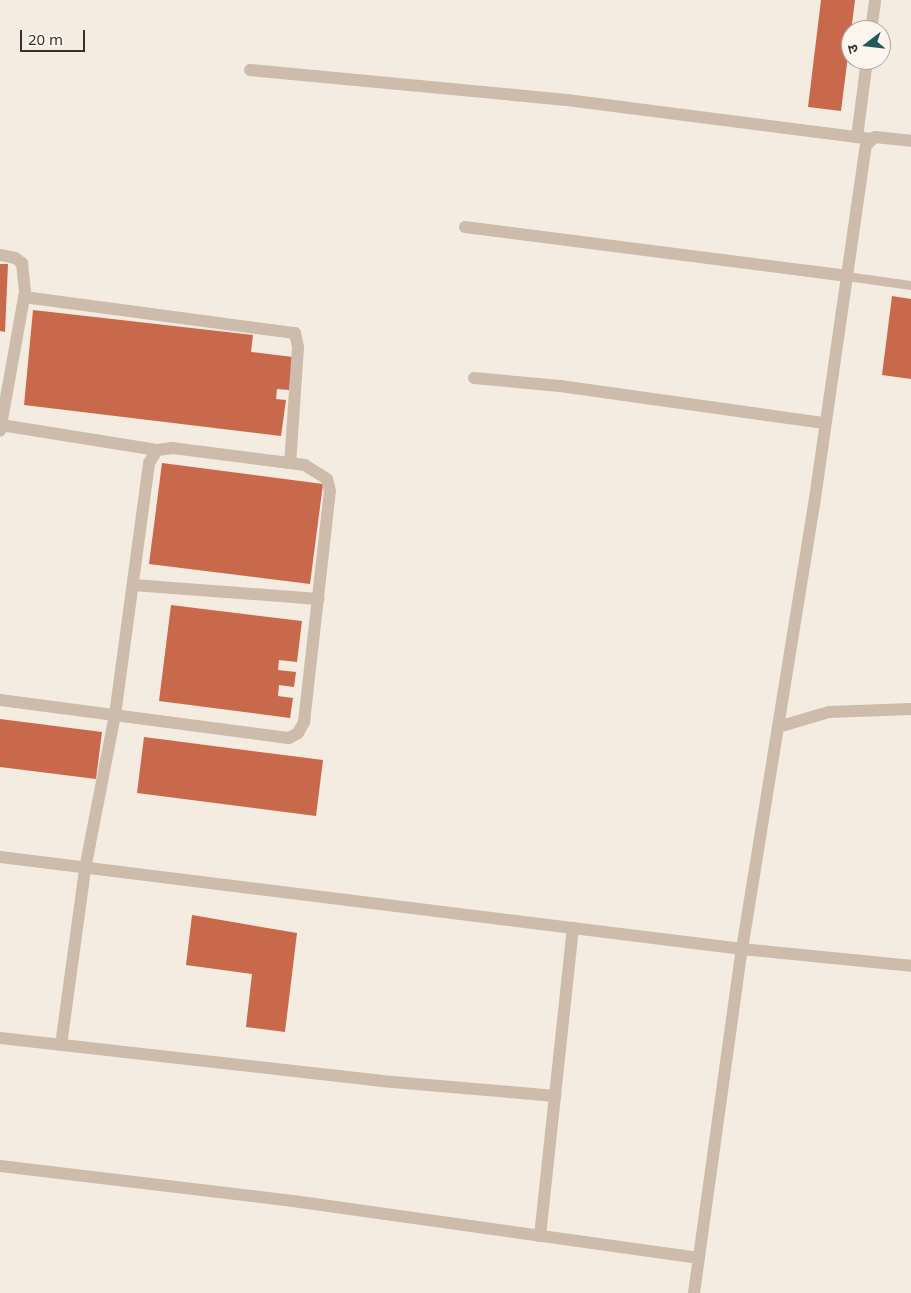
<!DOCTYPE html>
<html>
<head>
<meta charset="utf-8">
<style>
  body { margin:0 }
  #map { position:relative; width:911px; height:1293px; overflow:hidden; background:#f4ebe1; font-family:"Noto Sans","Noto Sans Devanagari",sans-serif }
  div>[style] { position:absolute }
  .building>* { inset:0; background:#c8694b }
  .lane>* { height:9px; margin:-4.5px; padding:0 4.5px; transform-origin:4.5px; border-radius:4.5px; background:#cdbbac }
  .street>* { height:12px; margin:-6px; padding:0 6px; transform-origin:6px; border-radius:6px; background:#cdbbac }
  span { translate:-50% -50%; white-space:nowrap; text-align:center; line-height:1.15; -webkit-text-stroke:4px #fbf5ee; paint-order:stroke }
  .north { position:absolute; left:841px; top:20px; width:50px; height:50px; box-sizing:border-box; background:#fbf5ee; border:1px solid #aea6a0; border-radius:50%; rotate:254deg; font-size:14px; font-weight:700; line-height:20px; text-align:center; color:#3b302b }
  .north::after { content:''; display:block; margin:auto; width:18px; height:22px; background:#1f5a5e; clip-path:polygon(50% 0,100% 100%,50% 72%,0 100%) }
  .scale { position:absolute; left:20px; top:30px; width:65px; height:22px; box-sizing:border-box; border:2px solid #3b302b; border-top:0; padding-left:6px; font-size:15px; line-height:18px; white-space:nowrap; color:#3b302b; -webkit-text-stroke:4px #fbf5ee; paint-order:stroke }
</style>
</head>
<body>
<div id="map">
  <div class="building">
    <div style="clip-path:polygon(821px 0,855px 0,841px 111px,808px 107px)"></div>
    <div style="clip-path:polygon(0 264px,8px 264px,5px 332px,0 331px)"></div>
    <div style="clip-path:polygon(892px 296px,911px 299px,911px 379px,882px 375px)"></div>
    <div style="clip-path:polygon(33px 310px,253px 335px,251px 352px,293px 357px,289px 390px,277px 389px,276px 399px,286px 400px,281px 436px,24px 405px)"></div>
    <div style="clip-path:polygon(162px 463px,323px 484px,310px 584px,149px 564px)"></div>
    <div style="clip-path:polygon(171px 605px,302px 621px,297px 662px,279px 660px,278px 670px,296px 672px,294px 687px,279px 685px,278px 696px,293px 698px,290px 718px,159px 701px)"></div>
    <div style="clip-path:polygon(0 719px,102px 732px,96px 779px,0 767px)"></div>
    <div style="clip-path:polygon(144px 737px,323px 760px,316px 816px,137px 793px)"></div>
    <div style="clip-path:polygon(192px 915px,297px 933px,285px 1032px,246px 1027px,252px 974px,186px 965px)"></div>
  </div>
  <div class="lane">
    <div style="left:846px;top:276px;width:66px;rotate:7.9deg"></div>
  </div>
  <div class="street">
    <div style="left:871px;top:30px;width:30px;rotate:-82deg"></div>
    <div style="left:250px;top:70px;width:318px;rotate:5.4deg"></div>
    <div style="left:567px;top:100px;width:306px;rotate:7.3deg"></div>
    <div style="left:857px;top:137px;width:78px;rotate:-82.6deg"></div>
    <div style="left:465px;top:227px;width:384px;rotate:7.3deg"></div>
    <div style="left:0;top:255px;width:15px;rotate:11deg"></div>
    <div style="left:15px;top:258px;width:9px;rotate:36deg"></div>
    <div style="left:22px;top:263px;width:29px;rotate:84deg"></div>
    <div style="left:25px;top:292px;width:141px;rotate:100.2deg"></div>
    <div style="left:24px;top:297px;width:273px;rotate:7.6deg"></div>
    <div style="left:295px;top:333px;width:14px;rotate:78deg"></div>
    <div style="left:298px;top:347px;width:116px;rotate:93.9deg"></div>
    <div style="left:474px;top:378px;width:86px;rotate:5.3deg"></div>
    <div style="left:560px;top:386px;width:267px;rotate:8deg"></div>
    <div style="left:133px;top:585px;width:186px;rotate:4.3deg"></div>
    <div style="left:0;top:700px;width:291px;rotate:7.5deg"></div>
    <div style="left:289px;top:738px;width:10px;rotate:-29deg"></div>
    <div style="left:298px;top:733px;width:13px;rotate:-61deg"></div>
    <div style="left:304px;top:722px;width:232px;rotate:-83.6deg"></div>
    <div style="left:330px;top:491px;width:12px;rotate:-104deg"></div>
    <div style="left:327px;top:479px;width:26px;rotate:-148deg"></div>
    <div style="left:305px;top:465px;width:133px;rotate:-172.7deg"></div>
    <div style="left:173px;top:448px;width:16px;rotate:173deg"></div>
    <div style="left:157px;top:450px;width:158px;rotate:-170.9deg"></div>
    <div style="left:778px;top:727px;width:53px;rotate:-16.4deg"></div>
    <div style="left:829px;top:712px;width:82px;rotate:-2.1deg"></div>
    <div style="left:0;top:857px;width:748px;rotate:7.07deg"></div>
    <div style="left:742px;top:949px;width:170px;rotate:5.7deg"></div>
    <div style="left:0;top:1038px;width:383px;rotate:6.4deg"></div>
    <div style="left:381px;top:1081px;width:175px;rotate:4.9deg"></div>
    <div style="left:61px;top:1045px;width:178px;rotate:-82.2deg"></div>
    <div style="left:85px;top:869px;width:157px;rotate:-79deg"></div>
    <div style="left:115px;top:715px;width:254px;rotate:-82.3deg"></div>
    <div style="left:149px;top:463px;width:15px;rotate:-58deg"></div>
    <div style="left:0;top:1166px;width:295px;rotate:6.8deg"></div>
    <div style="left:293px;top:1201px;width:410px;rotate:8deg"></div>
    <div style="left:540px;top:1236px;width:310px;rotate:-83.9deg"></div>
    <div style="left:694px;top:1293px;width:347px;rotate:-82.1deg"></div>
    <div style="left:742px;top:949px;width:450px;rotate:-80.8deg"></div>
    <div style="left:814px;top:505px;width:364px;rotate:-81.8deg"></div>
    <div style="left:866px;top:145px;width:12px;rotate:-42deg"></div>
    <div style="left:875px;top:137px;width:36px;rotate:6deg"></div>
  </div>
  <div class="north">उ</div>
  <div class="scale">20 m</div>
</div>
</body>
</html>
